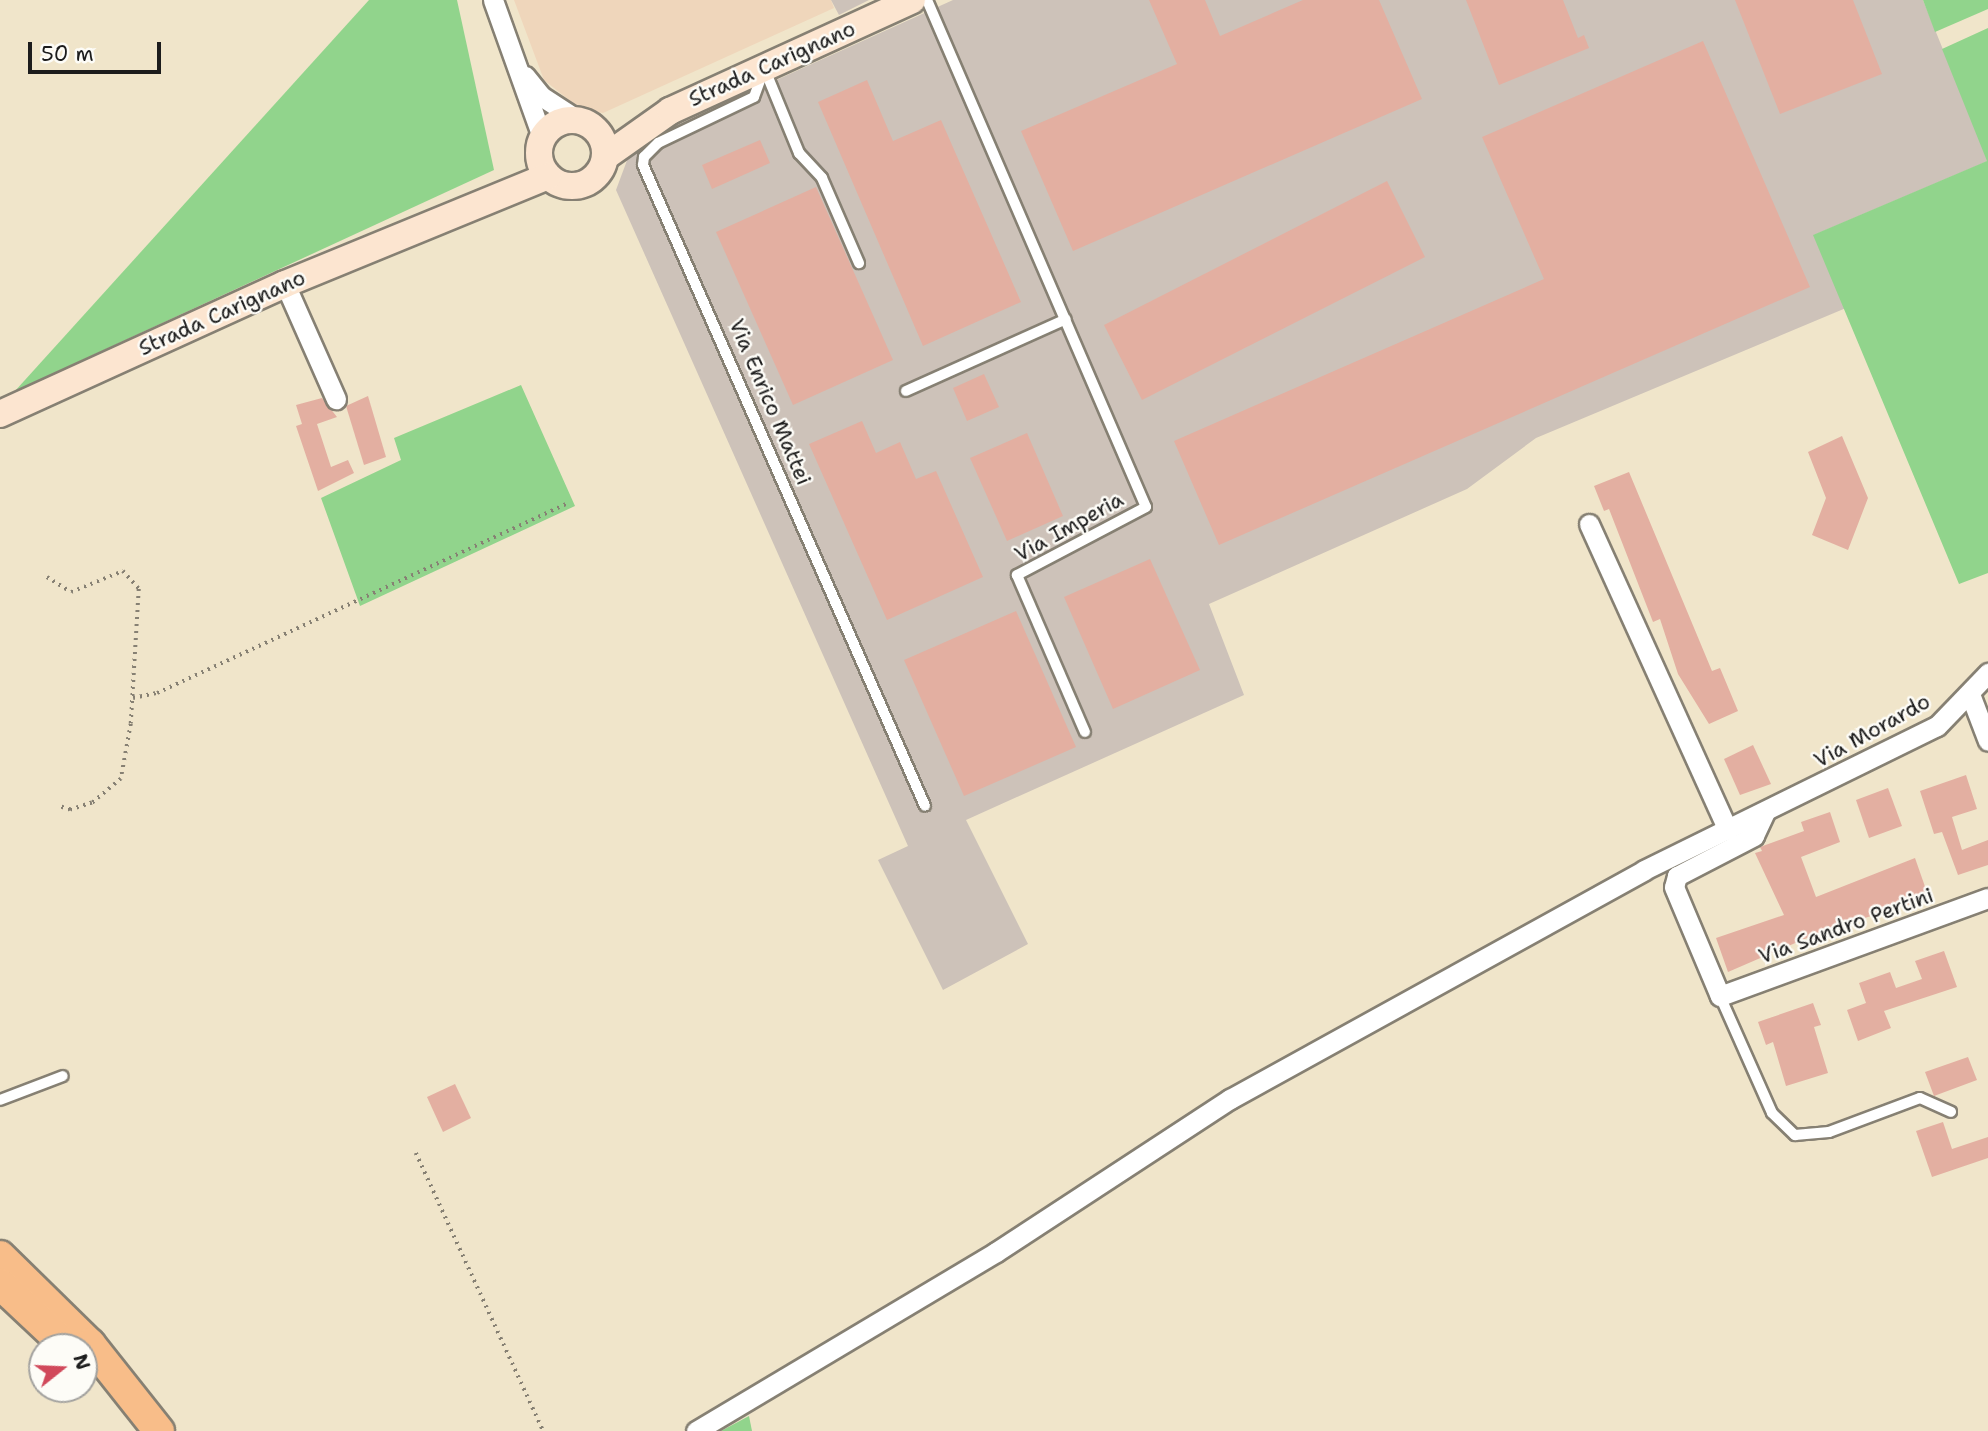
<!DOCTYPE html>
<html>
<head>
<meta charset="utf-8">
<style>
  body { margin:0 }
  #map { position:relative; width:1988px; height:1431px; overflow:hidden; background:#f0e5ca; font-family:"Shantell Sans",sans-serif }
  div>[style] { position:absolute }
  .built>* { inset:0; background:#efd6bb }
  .industrial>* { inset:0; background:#cdc2b9 }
  .green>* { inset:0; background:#91d48c }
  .building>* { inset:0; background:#e3afa1 }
  .path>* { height:3.5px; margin-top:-1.75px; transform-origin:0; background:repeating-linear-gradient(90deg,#868073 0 2px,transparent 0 7px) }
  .roads { filter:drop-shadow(2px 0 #868073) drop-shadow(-2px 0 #868073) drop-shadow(0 2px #868073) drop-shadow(0 -2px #868073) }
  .lane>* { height:10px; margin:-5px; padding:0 5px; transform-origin:5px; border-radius:5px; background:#fff }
  .street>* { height:19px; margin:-9.5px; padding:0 9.5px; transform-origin:9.5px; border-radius:9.5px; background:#fff }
  .secondary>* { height:26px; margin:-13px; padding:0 13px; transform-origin:13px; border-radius:13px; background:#fce5d0 }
  .secondary>.ring { margin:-13px; padding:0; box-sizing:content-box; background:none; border:26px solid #fce5d0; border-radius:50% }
  .primary>* { height:30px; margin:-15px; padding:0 15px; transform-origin:15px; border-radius:15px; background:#f8bd89 }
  span { translate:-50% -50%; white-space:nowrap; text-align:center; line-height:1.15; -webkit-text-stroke:5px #fdfcf7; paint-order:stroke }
  .street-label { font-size:21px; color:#1c1c1c }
  .north { position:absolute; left:28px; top:1333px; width:70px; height:70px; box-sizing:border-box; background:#fdfcf7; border:2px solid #a3a29f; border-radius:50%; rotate:72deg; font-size:19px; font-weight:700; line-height:28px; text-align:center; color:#1c1c1c }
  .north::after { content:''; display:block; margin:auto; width:24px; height:32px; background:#d1495b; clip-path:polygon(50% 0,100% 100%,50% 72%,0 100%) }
  .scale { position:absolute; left:28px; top:42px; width:133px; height:32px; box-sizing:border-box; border:4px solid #1c1c1c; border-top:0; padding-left:9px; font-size:21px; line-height:24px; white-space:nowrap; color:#1c1c1c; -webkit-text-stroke:5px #fdfcf7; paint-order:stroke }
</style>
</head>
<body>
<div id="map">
  <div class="built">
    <div style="clip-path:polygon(514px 0,831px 0,834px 8px,603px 113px,579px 108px,544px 80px)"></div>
  </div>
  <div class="industrial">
    <div style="clip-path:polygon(831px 0,869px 0,839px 15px)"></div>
    <div style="clip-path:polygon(953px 0,1923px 0,1988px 161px,1814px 235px,1846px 308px,1536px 438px,1467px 489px,1209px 604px,1244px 695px,966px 820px,1028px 944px,943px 990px,878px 860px,908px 846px,616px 190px,629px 155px,644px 140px)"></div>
  </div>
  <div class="green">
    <div style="clip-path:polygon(369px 0,457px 0,494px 170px,15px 391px)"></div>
    <div style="clip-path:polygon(1923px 0,1988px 0,1988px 9px,1935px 32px)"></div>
    <div style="clip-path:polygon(1988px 28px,1988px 573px,1959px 584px,1813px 235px,1987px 161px,1942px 49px)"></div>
    <div style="clip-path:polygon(521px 385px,575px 506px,360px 606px,321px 498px,401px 460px,394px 438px)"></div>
    <div style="clip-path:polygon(749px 1416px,752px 1431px,721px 1431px)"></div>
  </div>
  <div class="building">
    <div style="clip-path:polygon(1149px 0,1205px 0,1220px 36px,1303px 0,1379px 0,1422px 99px,1073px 251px,1021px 131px,1177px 64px)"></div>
    <div style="clip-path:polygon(1466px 0,1563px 0,1578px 38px,1584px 35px,1589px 48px,1499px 85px)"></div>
    <div style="clip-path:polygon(1735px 0,1853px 0,1882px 74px,1780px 114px)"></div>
    <div style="clip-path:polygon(1703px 41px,1810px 287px,1219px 545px,1174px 441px,1544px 279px,1482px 137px)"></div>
    <div style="clip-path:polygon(867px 80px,893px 141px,941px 120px,1021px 302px,923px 346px,818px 102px)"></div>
    <div style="clip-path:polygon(760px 140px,770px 163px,712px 189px,702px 165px)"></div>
    <div style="clip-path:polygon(1387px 181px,1425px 257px,1142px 400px,1104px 325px)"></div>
    <div style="clip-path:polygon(816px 187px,893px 360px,793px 405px,716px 232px)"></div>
    <div style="clip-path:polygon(984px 374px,999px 407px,967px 421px,953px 388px)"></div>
    <div style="clip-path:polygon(368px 396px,386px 457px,364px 465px,346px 406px)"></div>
    <div style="clip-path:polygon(322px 398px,337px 417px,317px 424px,331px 467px,348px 460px,354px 473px,318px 491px,296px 426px,302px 424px,296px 405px)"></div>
    <div style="clip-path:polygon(862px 421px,876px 453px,900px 442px,916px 479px,936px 471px,983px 577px,887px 620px,809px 444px)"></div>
    <div style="clip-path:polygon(1027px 433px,1063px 516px,1007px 541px,970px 458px)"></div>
    <div style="clip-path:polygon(1842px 436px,1868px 498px,1848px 550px,1812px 535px,1826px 498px,1808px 452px)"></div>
    <div style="clip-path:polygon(1629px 472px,1712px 671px,1720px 668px,1738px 711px,1709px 724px,1678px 674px,1660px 619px,1653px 622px,1609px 509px,1604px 511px,1594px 486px)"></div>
    <div style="clip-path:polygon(1150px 559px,1200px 670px,1113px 709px,1064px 597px)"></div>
    <div style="clip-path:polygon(1016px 611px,1076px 747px,964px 796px,904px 660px)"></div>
    <div style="clip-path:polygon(1753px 745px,1771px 784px,1740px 795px,1724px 759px)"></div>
    <div style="clip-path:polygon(1966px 775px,1977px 809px,1952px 817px,1962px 850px,1988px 840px,1988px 865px,1958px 875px,1942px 832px,1934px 834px,1920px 791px)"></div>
    <div style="clip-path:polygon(1888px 788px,1902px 826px,1869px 838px,1856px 800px)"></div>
    <div style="clip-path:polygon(1830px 812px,1840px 842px,1801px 857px,1816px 897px,1915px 858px,1929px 898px,1823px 931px,1728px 972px,1716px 938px,1784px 915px,1755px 853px,1762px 851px,1760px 847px,1804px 831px,1801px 822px)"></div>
    <div style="clip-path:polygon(1944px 951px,1957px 987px,1884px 1011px,1891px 1028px,1858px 1041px,1847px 1010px,1866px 1003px,1859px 983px,1890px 972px,1896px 988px,1922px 979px,1915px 961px)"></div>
    <div style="clip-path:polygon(1813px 1003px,1821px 1025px,1814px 1027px,1828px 1073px,1786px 1086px,1773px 1042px,1766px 1045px,1758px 1022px)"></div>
    <div style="clip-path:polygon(1968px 1057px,1977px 1080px,1934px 1096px,1925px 1072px)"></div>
    <div style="clip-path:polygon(455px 1084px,471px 1118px,443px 1132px,427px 1097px)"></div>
    <div style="clip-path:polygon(1943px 1122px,1952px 1149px,1988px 1137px,1988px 1158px,1932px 1177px,1916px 1131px)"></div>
  </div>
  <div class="path">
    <div style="left:47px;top:577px;width:28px;rotate:32deg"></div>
    <div style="left:71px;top:592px;width:56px;rotate:-22deg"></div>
    <div style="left:123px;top:571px;width:24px;rotate:48deg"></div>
    <div style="left:139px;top:589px;width:135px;rotate:93.4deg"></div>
    <div style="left:131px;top:724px;width:56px;rotate:100.3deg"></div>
    <div style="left:121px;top:779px;width:38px;rotate:140deg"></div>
    <div style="left:92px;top:803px;width:23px;rotate:162deg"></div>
    <div style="left:70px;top:810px;width:13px;rotate:-162deg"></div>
    <div style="left:133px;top:698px;width:25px;rotate:-12deg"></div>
    <div style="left:157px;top:693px;width:451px;rotate:-24.8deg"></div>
    <div style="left:416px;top:1153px;width:306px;rotate:65.4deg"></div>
  </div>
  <div class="roads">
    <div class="lane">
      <div style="left:927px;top:0;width:552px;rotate:66.64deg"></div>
      <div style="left:1146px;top:507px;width:146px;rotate:152.2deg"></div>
      <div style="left:1017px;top:575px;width:171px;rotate:66.6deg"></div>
      <div style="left:765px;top:70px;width:90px;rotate:67.7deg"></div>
      <div style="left:799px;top:153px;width:34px;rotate:47deg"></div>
      <div style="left:822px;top:178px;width:93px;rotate:66.5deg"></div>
      <div style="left:762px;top:75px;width:23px;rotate:110deg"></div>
      <div style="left:754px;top:97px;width:106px;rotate:154.4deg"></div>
      <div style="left:658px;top:143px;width:20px;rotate:135deg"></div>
      <div style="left:644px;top:157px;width:8px;rotate:97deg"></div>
      <div style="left:643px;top:165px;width:700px;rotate:66.25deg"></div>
      <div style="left:906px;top:391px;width:175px;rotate:-24.2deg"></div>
      <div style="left:1720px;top:996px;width:128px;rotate:66deg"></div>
      <div style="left:1772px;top:1113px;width:32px;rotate:44deg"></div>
      <div style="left:1795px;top:1135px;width:34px;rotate:-5deg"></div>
      <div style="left:1829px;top:1132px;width:97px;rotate:-20.5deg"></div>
      <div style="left:1920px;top:1098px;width:34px;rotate:24deg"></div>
      <div style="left:0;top:1100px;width:67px;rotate:-20.9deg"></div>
    </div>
    <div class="street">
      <div style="left:493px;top:0;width:145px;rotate:70.3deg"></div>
      <div style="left:525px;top:76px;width:26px;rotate:51deg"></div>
      <div style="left:541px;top:96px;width:44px;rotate:33deg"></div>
      <div style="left:285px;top:284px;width:126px;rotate:66.1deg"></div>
      <div style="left:1589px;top:524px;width:336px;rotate:65.6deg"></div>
      <div style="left:1970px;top:694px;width:50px;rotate:69deg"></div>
      <div style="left:1765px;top:812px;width:26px;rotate:115deg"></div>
      <div style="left:1754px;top:836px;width:87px;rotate:152.5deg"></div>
      <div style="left:1677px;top:876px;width:11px;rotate:105deg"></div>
      <div style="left:1674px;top:887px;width:118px;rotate:67.1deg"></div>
      <div style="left:1720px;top:996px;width:285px;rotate:-20.1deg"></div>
      <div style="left:696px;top:1431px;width:349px;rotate:-30.8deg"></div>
      <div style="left:996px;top:1252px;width:280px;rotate:-33.2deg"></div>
      <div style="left:1230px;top:1099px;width:473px;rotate:-28.9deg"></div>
      <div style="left:1644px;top:870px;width:326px;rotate:-26.2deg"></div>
      <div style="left:1937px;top:726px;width:74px;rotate:-46.1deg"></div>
    </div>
    <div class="secondary">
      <div class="ring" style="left:539px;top:120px;width:40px;height:40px"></div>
      <div style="left:605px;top:157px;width:80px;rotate:-35.3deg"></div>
      <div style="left:670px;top:111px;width:266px;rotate:-24.6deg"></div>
      <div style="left:0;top:414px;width:313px;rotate:-24.5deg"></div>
      <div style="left:285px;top:284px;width:284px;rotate:-22.3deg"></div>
    </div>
    <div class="primary">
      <div style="left:0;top:1256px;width:126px;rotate:44.4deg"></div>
      <div style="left:90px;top:1344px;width:111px;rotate:51.6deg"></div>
      <div style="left:0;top:1284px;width:91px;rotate:43.2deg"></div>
    </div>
  </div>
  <div class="street-label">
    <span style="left:772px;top:64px;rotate:-24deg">Strada Carignano</span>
    <span style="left:222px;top:313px;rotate:-24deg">Strada Carignano</span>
    <span style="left:770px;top:402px;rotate:67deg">Via Enrico Mattei</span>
    <span style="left:1069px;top:527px;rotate:-29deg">Via Imperia</span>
    <span style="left:1872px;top:731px;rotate:-29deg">Via Morardo</span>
    <span style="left:1846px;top:926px;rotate:-20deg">Via Sandro Pertini</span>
  </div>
  <div class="north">N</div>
  <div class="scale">50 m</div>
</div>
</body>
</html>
